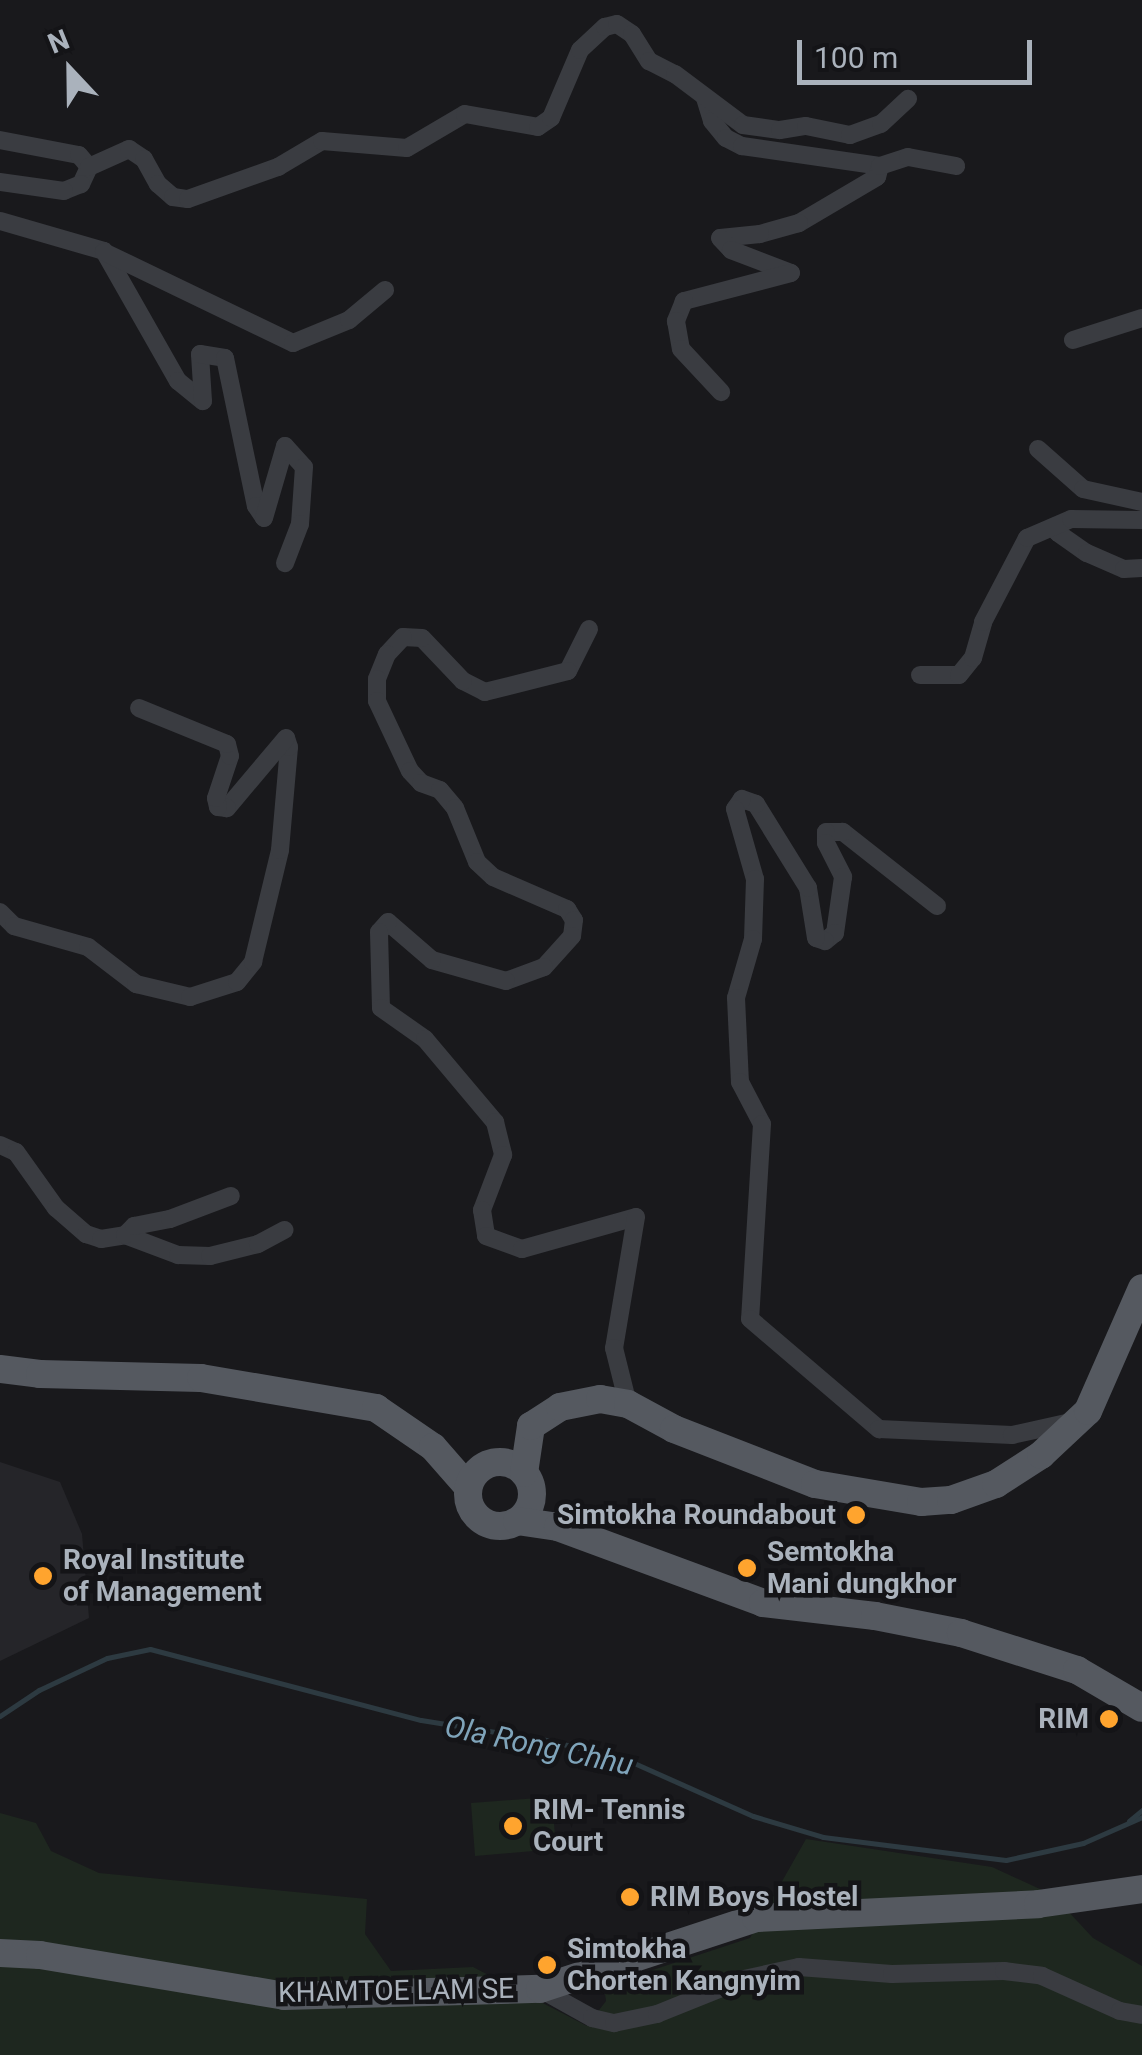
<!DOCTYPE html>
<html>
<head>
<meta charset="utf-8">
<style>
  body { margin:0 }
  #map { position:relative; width:1142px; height:2055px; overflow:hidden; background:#19191c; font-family:Roboto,sans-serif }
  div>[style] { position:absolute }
  .built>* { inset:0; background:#252529 }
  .green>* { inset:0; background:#1e271f }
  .stream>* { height:5px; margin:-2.5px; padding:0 2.5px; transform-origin:2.5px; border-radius:2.5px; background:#2d3a41 }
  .minor>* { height:18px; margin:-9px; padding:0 9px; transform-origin:9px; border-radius:9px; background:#3a3c41 }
  .primary>* { height:28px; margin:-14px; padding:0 14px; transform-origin:14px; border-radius:14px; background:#555960 }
  .primary>.ring { margin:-14px; padding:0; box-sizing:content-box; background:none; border:28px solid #555960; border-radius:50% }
  .dots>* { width:28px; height:28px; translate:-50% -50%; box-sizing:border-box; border:5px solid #141417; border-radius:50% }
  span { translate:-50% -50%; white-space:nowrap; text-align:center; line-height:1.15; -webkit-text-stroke:9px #141417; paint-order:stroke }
  .poi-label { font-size:28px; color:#aab2bc; font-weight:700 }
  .right { translate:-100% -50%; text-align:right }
  .left { translate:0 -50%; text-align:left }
  .street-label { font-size:28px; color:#aab2bc }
  .water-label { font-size:30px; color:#7fa4ba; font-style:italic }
  .north { position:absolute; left:20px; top:20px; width:100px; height:100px; -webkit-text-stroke:8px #141417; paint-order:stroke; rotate:338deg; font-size:28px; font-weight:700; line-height:40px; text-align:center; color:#aab2bc }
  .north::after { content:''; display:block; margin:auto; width:35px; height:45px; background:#aab2bc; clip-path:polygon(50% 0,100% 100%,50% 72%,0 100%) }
  .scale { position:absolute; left:797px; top:40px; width:235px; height:45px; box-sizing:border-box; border:5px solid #aab2bc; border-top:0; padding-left:12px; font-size:30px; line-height:35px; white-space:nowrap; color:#aab2bc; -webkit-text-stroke:8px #141417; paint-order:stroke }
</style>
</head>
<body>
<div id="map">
  <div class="built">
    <div style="clip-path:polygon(0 1462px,60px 1482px,82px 1534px,89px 1618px,0 1661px)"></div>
  </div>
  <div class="green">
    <div style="clip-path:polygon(552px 1797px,556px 1849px,475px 1856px,471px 1803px)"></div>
    <div style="clip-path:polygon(0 1813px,36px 1823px,51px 1851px,99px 1873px,367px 1899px,365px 1934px,391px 1971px,473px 1967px,587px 2026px,606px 2001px,604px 1986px,750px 1938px,806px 1839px,992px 1867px,1053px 1895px,1093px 1938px,1142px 1966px,1142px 2055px,0 2055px)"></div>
  </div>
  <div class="stream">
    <div style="left:0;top:1716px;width:47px;rotate:-33.7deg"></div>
    <div style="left:39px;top:1690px;width:75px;rotate:-25.2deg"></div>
    <div style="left:107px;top:1658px;width:44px;rotate:-11.8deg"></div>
    <div style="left:150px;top:1649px;width:280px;rotate:14.7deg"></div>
    <div style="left:421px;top:1720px;width:127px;rotate:9.1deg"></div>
    <div style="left:546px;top:1740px;width:81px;rotate:13.5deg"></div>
    <div style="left:625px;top:1759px;width:140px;rotate:24deg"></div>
    <div style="left:753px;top:1816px;width:73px;rotate:16.7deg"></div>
    <div style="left:823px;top:1837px;width:184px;rotate:7.2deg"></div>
    <div style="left:1006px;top:1860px;width:79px;rotate:-12.4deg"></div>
    <div style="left:1083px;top:1843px;width:64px;rotate:-23.8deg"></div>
    <div style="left:1129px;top:1821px;width:17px;rotate:-40deg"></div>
  </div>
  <div class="minor">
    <div style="left:705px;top:98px;width:24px;rotate:73deg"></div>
    <div style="left:712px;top:121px;width:22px;rotate:51deg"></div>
    <div style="left:726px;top:138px;width:18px;rotate:27deg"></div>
    <div style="left:742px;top:146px;width:139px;rotate:8.2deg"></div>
    <div style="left:880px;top:166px;width:11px;rotate:105deg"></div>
    <div style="left:877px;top:177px;width:91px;rotate:149.5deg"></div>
    <div style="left:799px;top:223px;width:41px;rotate:164.2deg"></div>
    <div style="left:760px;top:234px;width:40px;rotate:174.3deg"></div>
    <div style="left:720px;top:238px;width:16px;rotate:47deg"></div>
    <div style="left:731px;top:250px;width:64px;rotate:21deg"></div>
    <div style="left:791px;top:273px;width:111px;rotate:165.3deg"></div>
    <div style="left:684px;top:301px;width:22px;rotate:112deg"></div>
    <div style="left:676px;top:321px;width:28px;rotate:80deg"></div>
    <div style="left:681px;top:349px;width:59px;rotate:47.1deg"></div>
    <div style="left:0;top:140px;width:80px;rotate:10.8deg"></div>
    <div style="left:79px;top:155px;width:16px;rotate:50deg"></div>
    <div style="left:89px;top:167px;width:19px;rotate:115deg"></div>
    <div style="left:81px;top:184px;width:18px;rotate:158deg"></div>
    <div style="left:64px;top:191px;width:65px;rotate:-172deg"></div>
    <div style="left:880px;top:166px;width:29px;rotate:-18deg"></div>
    <div style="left:908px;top:157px;width:49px;rotate:10.6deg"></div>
    <div style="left:89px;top:167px;width:44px;rotate:-24.2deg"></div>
    <div style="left:129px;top:149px;width:18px;rotate:34deg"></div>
    <div style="left:144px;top:159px;width:29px;rotate:61deg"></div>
    <div style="left:158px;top:184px;width:20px;rotate:41deg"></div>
    <div style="left:173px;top:197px;width:15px;rotate:8deg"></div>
    <div style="left:188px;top:199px;width:96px;rotate:-19.6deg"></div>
    <div style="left:278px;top:167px;width:51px;rotate:-30.6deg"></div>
    <div style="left:322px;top:141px;width:85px;rotate:4.7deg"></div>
    <div style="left:407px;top:148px;width:67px;rotate:-30.4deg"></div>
    <div style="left:465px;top:114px;width:74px;rotate:10.1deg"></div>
    <div style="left:538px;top:127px;width:16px;rotate:-35deg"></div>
    <div style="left:551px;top:118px;width:74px;rotate:-66.9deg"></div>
    <div style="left:580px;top:50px;width:34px;rotate:-43deg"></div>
    <div style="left:605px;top:27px;width:12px;rotate:-14deg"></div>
    <div style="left:617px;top:24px;width:18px;rotate:34deg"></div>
    <div style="left:632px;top:34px;width:32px;rotate:58deg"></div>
    <div style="left:649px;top:61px;width:29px;rotate:27deg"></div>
    <div style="left:675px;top:74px;width:85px;rotate:36.9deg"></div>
    <div style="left:743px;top:125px;width:37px;rotate:8deg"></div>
    <div style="left:780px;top:130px;width:26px;rotate:-9deg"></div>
    <div style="left:806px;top:126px;width:45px;rotate:11.6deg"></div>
    <div style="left:850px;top:135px;width:33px;rotate:-20deg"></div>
    <div style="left:881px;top:124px;width:37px;rotate:-43deg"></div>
    <div style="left:0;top:221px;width:108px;rotate:16.1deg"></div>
    <div style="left:104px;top:251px;width:150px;rotate:60.4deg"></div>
    <div style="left:178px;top:381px;width:32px;rotate:39deg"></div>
    <div style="left:203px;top:401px;width:47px;rotate:-93.7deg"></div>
    <div style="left:200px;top:354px;width:25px;rotate:9deg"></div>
    <div style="left:225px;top:358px;width:151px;rotate:78.2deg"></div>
    <div style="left:256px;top:506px;width:14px;rotate:56deg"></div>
    <div style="left:264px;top:518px;width:75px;rotate:-73.7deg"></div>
    <div style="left:285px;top:446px;width:28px;rotate:48deg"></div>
    <div style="left:304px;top:467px;width:57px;rotate:94deg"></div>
    <div style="left:300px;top:524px;width:42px;rotate:111deg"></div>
    <div style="left:104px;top:252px;width:210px;rotate:25.7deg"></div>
    <div style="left:293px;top:343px;width:61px;rotate:-22.3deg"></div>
    <div style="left:349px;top:320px;width:47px;rotate:-39.8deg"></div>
    <div style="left:1073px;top:340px;width:72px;rotate:-17.7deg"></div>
    <div style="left:1038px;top:449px;width:60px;rotate:41.6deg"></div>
    <div style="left:1083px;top:489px;width:60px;rotate:12.4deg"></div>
    <div style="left:1056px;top:526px;width:7px;rotate:74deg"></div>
    <div style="left:1058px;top:533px;width:35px;rotate:35deg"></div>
    <div style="left:1087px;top:553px;width:40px;rotate:23.4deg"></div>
    <div style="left:1124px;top:569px;width:18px;rotate:-3deg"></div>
    <div style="left:589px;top:629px;width:47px;rotate:116.6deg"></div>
    <div style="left:568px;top:671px;width:86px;rotate:165.8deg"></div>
    <div style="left:485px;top:692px;width:25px;rotate:-153deg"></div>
    <div style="left:463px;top:681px;width:59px;rotate:-133.6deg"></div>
    <div style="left:422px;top:638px;width:19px;rotate:-177deg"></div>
    <div style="left:403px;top:637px;width:23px;rotate:133deg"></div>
    <div style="left:387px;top:654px;width:27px;rotate:112deg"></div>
    <div style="left:377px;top:679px;width:22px;rotate:90deg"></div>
    <div style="left:377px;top:701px;width:77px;rotate:64.8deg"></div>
    <div style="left:410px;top:771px;width:16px;rotate:47deg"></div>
    <div style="left:421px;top:783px;width:20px;rotate:20deg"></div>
    <div style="left:440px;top:790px;width:23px;rotate:50deg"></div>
    <div style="left:455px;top:808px;width:58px;rotate:67.8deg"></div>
    <div style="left:477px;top:862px;width:22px;rotate:43deg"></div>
    <div style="left:493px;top:877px;width:81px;rotate:23.4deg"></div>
    <div style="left:567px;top:909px;width:13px;rotate:58deg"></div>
    <div style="left:574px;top:920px;width:16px;rotate:97deg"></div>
    <div style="left:572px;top:936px;width:42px;rotate:132.1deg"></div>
    <div style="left:544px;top:967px;width:40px;rotate:159.8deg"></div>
    <div style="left:506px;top:981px;width:77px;rotate:-164.2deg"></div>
    <div style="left:432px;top:960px;width:58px;rotate:-139.2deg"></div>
    <div style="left:388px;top:922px;width:13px;rotate:132deg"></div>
    <div style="left:379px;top:932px;width:76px;rotate:88.5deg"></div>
    <div style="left:381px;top:1008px;width:54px;rotate:35.2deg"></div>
    <div style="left:425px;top:1039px;width:109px;rotate:49.9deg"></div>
    <div style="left:495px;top:1122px;width:34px;rotate:76deg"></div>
    <div style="left:503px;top:1155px;width:59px;rotate:110.9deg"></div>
    <div style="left:482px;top:1210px;width:26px;rotate:81deg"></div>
    <div style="left:486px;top:1236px;width:38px;rotate:20deg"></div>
    <div style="left:522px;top:1249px;width:118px;rotate:-15.7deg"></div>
    <div style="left:636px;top:1217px;width:133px;rotate:99.5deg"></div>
    <div style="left:614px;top:1348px;width:58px;rotate:76deg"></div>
    <div style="left:920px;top:675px;width:39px"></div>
    <div style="left:959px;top:675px;width:22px;rotate:-51deg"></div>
    <div style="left:973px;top:658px;width:37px;rotate:-74deg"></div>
    <div style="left:983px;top:622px;width:95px;rotate:-62.4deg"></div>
    <div style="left:1027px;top:538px;width:48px;rotate:-23.4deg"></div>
    <div style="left:1071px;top:519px;width:71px;rotate:0.8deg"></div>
    <div style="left:937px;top:906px;width:120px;rotate:-141.8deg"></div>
    <div style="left:843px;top:832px;width:17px;rotate:180deg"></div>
    <div style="left:826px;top:832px;width:11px;rotate:90deg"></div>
    <div style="left:826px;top:843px;width:38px;rotate:63deg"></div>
    <div style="left:843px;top:877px;width:57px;rotate:98.1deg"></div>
    <div style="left:835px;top:933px;width:13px;rotate:141deg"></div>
    <div style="left:825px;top:941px;width:9px;rotate:-162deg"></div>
    <div style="left:816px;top:938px;width:51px;rotate:-99.1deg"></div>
    <div style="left:808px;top:888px;width:99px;rotate:-121.8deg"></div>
    <div style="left:756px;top:804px;width:15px;rotate:-160deg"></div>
    <div style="left:742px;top:799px;width:12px;rotate:125deg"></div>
    <div style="left:735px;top:809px;width:73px;rotate:74.1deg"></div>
    <div style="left:755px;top:879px;width:60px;rotate:91.9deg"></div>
    <div style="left:753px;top:939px;width:61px;rotate:106.1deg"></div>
    <div style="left:736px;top:998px;width:84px;rotate:87.3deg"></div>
    <div style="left:740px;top:1082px;width:47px;rotate:62.4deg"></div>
    <div style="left:762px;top:1124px;width:195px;rotate:93.5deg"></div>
    <div style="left:750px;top:1319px;width:170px;rotate:40.5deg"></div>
    <div style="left:879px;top:1429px;width:133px;rotate:2.6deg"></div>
    <div style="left:1012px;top:1435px;width:60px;rotate:-12.4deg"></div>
    <div style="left:0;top:912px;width:20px;rotate:45deg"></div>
    <div style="left:14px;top:926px;width:77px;rotate:15.8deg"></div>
    <div style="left:88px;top:947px;width:61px;rotate:37.6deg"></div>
    <div style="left:136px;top:984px;width:56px;rotate:13.5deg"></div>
    <div style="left:190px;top:997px;width:49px;rotate:-17.7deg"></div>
    <div style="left:237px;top:982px;width:26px;rotate:-51deg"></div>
    <div style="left:253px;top:962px;width:115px;rotate:-76.4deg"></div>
    <div style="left:280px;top:850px;width:103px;rotate:-85deg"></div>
    <div style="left:289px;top:747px;width:9px;rotate:-108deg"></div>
    <div style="left:286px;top:738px;width:92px;rotate:130.1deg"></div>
    <div style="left:227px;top:808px;width:9px;rotate:-174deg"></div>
    <div style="left:218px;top:807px;width:9px;rotate:-103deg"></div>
    <div style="left:216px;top:798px;width:44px;rotate:-71.6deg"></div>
    <div style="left:230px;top:756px;width:12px;rotate:-104deg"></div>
    <div style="left:227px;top:744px;width:95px;rotate:-157.8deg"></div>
    <div style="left:0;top:1145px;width:17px;rotate:24deg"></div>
    <div style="left:16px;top:1152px;width:69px;rotate:54.5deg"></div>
    <div style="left:56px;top:1208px;width:40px;rotate:41deg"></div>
    <div style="left:86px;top:1234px;width:16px;rotate:18deg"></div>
    <div style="left:101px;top:1239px;width:24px;rotate:-9deg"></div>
    <div style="left:125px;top:1235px;width:57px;rotate:20.7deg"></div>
    <div style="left:178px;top:1255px;width:32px;rotate:2deg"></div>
    <div style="left:210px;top:1256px;width:49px;rotate:-14deg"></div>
    <div style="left:258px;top:1244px;width:30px;rotate:-28deg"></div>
    <div style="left:125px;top:1235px;width:13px;rotate:-45deg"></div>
    <div style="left:134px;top:1226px;width:37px;rotate:-11deg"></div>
    <div style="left:170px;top:1219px;width:65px;rotate:-20.7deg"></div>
    <div style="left:540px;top:1989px;width:60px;rotate:29.1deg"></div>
    <div style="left:592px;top:2018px;width:23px;rotate:13deg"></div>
    <div style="left:614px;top:2023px;width:44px;rotate:-11.8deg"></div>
    <div style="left:657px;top:2014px;width:94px;rotate:-21.9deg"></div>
    <div style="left:744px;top:1979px;width:56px;rotate:-12.3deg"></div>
    <div style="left:799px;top:1967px;width:93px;rotate:4.3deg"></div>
    <div style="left:892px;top:1974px;width:112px;rotate:-1.5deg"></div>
    <div style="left:1004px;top:1971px;width:38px;rotate:7deg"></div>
    <div style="left:1042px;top:1976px;width:85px;rotate:24.2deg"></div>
    <div style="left:1120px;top:2011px;width:22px;rotate:10deg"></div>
  </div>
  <div class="primary">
    <div style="left:0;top:1369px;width:40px;rotate:7.1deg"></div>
    <div style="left:40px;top:1374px;width:161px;rotate:1.4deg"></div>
    <div style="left:201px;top:1378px;width:178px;rotate:9.7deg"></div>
    <div style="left:376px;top:1408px;width:69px;rotate:34.4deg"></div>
    <div style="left:433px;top:1447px;width:53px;rotate:48.8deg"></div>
    <div class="ring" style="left:468px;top:1462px;width:36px;height:36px"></div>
    <div style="left:524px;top:1473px;width:48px;rotate:-81.5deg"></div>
    <div style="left:531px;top:1426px;width:35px;rotate:-33deg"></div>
    <div style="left:560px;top:1407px;width:41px;rotate:-11.3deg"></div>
    <div style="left:600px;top:1399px;width:28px;rotate:10deg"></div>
    <div style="left:628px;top:1404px;width:52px;rotate:28.5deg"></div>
    <div style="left:674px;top:1429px;width:151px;rotate:21.3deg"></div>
    <div style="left:815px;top:1484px;width:108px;rotate:9.6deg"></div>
    <div style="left:921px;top:1502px;width:30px;rotate:-4deg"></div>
    <div style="left:951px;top:1500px;width:48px;rotate:-19.6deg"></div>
    <div style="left:996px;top:1484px;width:54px;rotate:-32.8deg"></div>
    <div style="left:1041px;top:1455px;width:64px;rotate:-43.1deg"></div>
    <div style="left:1088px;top:1411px;width:134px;rotate:-66.3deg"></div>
    <div style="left:517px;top:1521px;width:41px;rotate:8.3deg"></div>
    <div style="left:558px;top:1527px;width:219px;rotate:20.3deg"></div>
    <div style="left:763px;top:1603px;width:113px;rotate:6.6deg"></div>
    <div style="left:875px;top:1616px;width:88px;rotate:11.2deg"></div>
    <div style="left:961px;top:1633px;width:122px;rotate:17.7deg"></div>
    <div style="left:1077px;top:1670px;width:75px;rotate:30.3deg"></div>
    <div style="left:0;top:1953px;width:40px;rotate:2.9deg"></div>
    <div style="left:40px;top:1955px;width:247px;rotate:9.5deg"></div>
    <div style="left:284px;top:1996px;width:256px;rotate:-1.6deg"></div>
    <div style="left:540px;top:1989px;width:227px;rotate:-18.2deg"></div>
    <div style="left:756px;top:1918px;width:282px;rotate:-2.8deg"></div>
    <div style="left:1038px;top:1904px;width:105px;rotate:-8.2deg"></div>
  </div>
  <div class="dots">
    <div style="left:856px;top:1515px;background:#ffa42e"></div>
    <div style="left:747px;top:1568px;background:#ffa42e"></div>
    <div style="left:43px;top:1576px;background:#ffa42e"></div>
    <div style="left:1109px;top:1719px;background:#ffa42e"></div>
    <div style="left:513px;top:1826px;background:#ffa42e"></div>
    <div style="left:630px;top:1897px;background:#ffa42e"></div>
    <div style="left:547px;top:1965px;background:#ffa42e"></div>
  </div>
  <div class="poi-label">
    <span class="right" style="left:836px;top:1515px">Simtokha Roundabout</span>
    <span class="left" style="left:767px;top:1568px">Semtokha<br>Mani dungkhor</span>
    <span class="left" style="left:63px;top:1576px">Royal Institute<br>of Management</span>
    <span class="right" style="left:1089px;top:1719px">RIM</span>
    <span class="left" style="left:533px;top:1826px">RIM- Tennis<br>Court</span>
    <span class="left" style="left:650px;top:1897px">RIM Boys Hostel</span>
    <span class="left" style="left:567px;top:1965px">Simtokha<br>Chorten Kangnyim</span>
  </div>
  <div class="street-label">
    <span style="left:396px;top:1991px;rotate:-1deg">KHAMTOE LAM SE</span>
  </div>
  <div class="water-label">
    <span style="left:539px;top:1746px;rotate:12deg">Ola Rong Chhu</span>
  </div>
  <div class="north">N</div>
  <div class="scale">100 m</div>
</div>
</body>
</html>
